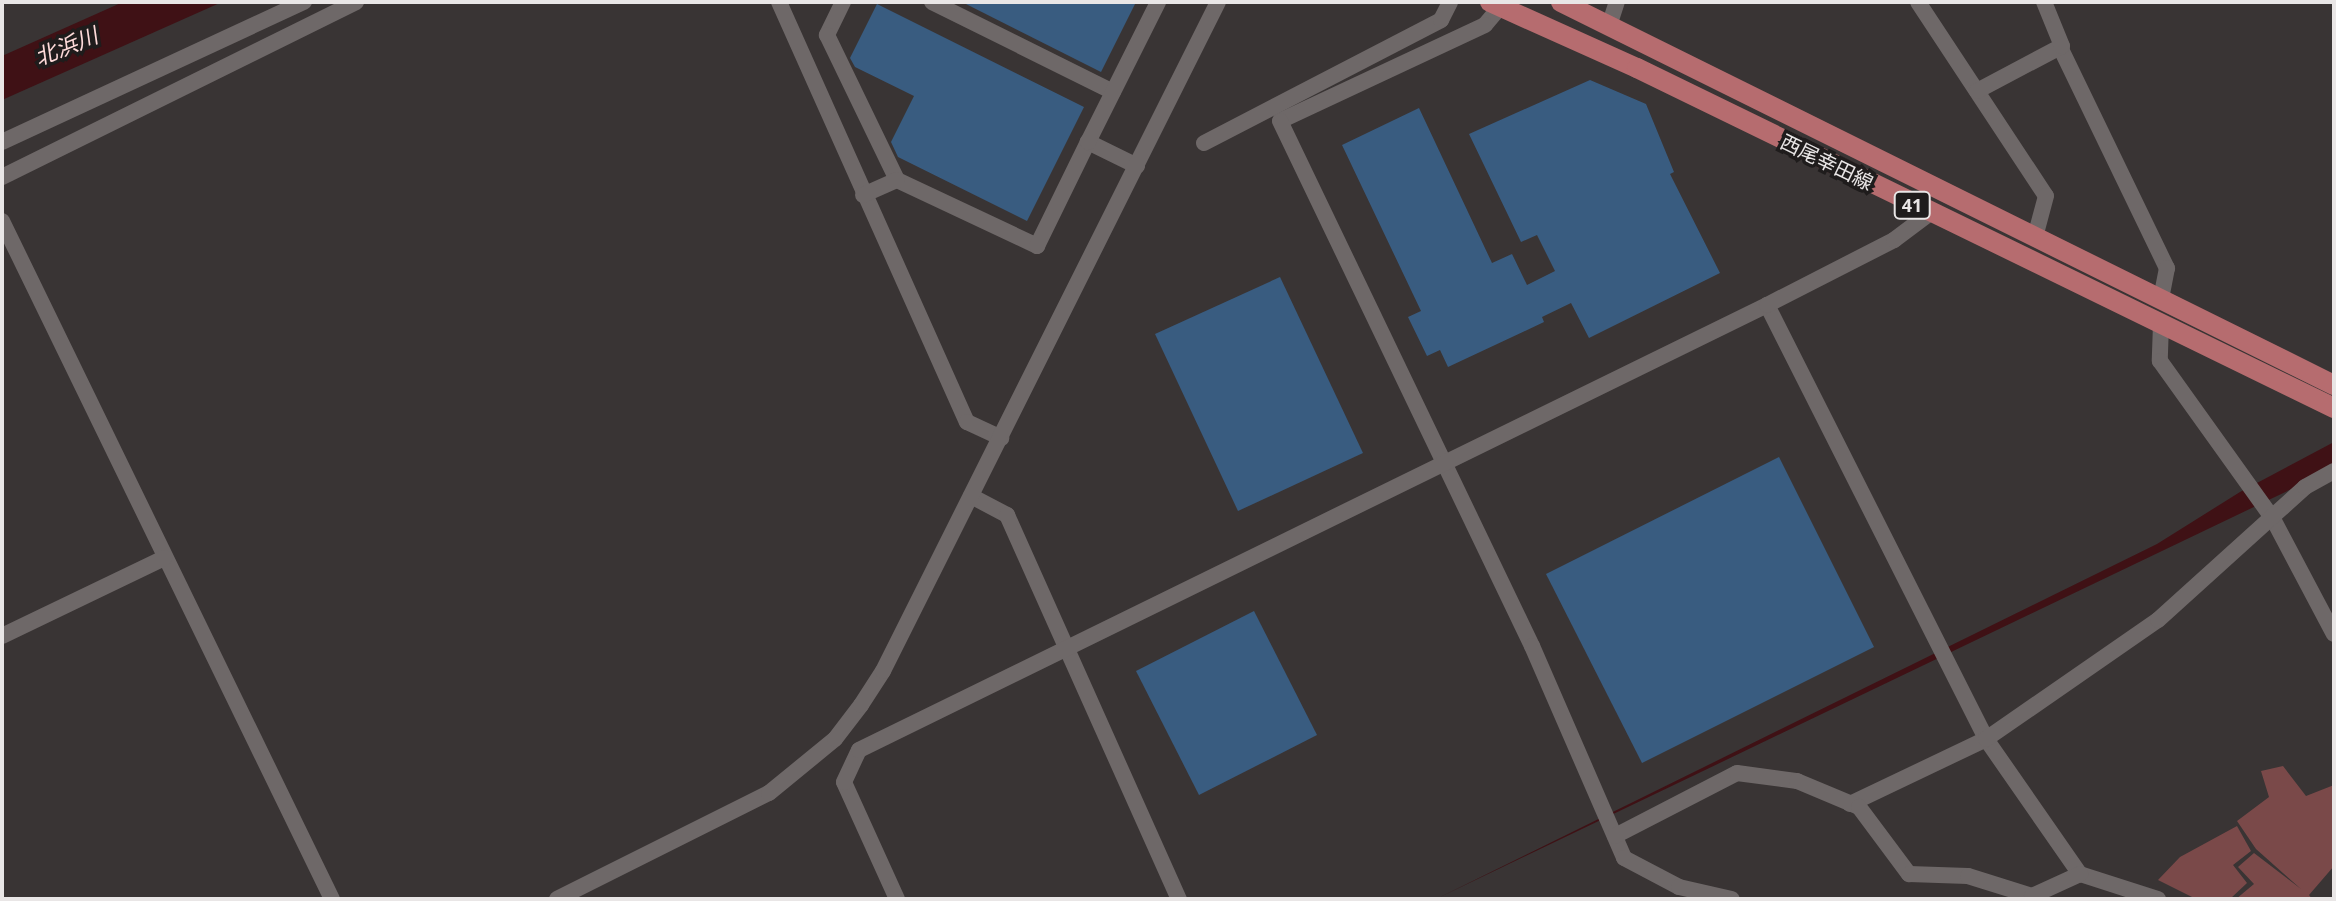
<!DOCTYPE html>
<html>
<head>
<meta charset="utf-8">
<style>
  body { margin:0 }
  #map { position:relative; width:2336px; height:901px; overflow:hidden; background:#393434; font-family:"Open Sans","Noto Sans JP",sans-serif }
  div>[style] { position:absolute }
  .green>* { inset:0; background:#7a4949 }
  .water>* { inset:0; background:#3f1115 }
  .building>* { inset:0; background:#395c80 }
  .minor>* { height:16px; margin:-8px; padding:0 8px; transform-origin:8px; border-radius:8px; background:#6e6868 }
  .major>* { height:20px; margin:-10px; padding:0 10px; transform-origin:10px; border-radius:10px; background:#b66c6f }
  span { translate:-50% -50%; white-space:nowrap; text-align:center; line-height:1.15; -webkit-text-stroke:7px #1f1c1c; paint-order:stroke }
  .shield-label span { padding:2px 6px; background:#1f1c1c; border:2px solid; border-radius:6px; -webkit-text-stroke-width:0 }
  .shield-label { font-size:18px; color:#e9e6e6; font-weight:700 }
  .street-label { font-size:20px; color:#e9e6e6 }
  .water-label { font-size:22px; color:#fedad9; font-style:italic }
  .frame { position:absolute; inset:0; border:4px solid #e9e6e6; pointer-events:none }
</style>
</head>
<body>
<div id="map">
  <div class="green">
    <div style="clip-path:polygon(2283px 766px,2306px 796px,2334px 785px,2334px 866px,2309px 895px,2312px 899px,2236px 899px,2254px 884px,2238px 867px,2254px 853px,2301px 889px,2256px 849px,2237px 821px,2269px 797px,2261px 771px)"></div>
    <div style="clip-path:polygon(2237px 826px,2251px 851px,2233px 865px,2247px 883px,2230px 899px,2196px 899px,2158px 880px,2180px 857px)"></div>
  </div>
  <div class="water">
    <div style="clip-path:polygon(123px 2px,222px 2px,2px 100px,2px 56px)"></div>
    <div style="clip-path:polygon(2334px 442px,2334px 466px,2306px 482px,1436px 899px,2157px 544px,2240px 492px)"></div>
  </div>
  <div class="building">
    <div style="clip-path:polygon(962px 2px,1136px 2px,1101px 72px)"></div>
    <div style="clip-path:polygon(877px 4px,1084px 107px,1027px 221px,898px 157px,891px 142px,914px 96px,855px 67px,850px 58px)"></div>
    <div style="clip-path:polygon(1590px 80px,1646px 104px,1674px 172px,1670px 174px,1720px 273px,1589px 338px,1571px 303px,1542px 317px,1544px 322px,1448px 367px,1440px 350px,1427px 356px,1408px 317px,1421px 311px,1342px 145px,1419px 108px,1492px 263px,1512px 254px,1527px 285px,1555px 271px,1537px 235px,1521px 242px,1469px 134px)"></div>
    <div style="clip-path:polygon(1280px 277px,1363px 453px,1238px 511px,1155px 334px)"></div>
    <div style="clip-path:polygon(1779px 457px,1874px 647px,1642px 763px,1546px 574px)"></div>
    <div style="clip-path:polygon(1254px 611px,1317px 735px,1199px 795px,1136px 671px)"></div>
  </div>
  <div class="minor">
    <div style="left:779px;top:2px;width:460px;rotate:65.9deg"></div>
    <div style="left:967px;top:422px;width:38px;rotate:25deg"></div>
    <div style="left:843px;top:2px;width:37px;rotate:116deg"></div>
    <div style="left:827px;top:35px;width:161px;rotate:64.2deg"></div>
    <div style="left:897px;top:180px;width:155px;rotate:25.2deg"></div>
    <div style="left:1037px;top:246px;width:116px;rotate:-63.9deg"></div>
    <div style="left:932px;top:2px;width:202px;rotate:26.4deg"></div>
    <div style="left:1918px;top:2px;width:232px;rotate:56.6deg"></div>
    <div style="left:2046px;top:196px;width:42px;rotate:105deg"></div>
    <div style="left:1500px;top:7px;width:23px;rotate:130deg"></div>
    <div style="left:1485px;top:25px;width:226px;rotate:154.9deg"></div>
    <div style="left:1280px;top:121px;width:582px;rotate:64.36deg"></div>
    <div style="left:1532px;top:646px;width:231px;rotate:66.5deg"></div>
    <div style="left:1624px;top:858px;width:62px;rotate:27.8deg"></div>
    <div style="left:1679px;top:887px;width:54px;rotate:12.8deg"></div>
    <div style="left:1609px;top:26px;width:25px;rotate:-72deg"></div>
    <div style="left:2060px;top:47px;width:246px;rotate:64.2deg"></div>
    <div style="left:2167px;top:268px;width:33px;rotate:101deg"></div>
    <div style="left:1977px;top:91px;width:96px;rotate:-27.9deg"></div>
    <div style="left:2062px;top:46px;width:48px;rotate:-112.2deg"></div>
    <div style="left:2px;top:142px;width:333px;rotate:-24.9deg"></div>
    <div style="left:1204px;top:143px;width:267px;rotate:-27.4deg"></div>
    <div style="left:1441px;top:20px;width:20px;rotate:-63deg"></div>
    <div style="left:1137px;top:166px;width:55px;rotate:-153.9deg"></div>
    <div style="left:1088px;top:142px;width:157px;rotate:-63.4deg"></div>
    <div style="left:2px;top:177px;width:395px;rotate:-26.3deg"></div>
    <div style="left:863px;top:195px;width:37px;rotate:-24deg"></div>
    <div style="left:2px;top:221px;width:754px;rotate:64.05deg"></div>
    <div style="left:1767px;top:305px;width:486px;rotate:63.2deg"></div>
    <div style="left:1986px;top:739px;width:165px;rotate:55.2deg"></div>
    <div style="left:2080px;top:874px;width:82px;rotate:17.8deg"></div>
    <div style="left:2161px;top:324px;width:37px;rotate:92deg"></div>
    <div style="left:2160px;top:361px;width:194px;rotate:54.4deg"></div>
    <div style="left:2273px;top:519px;width:130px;rotate:62.1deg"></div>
    <div style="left:971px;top:496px;width:41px;rotate:27.8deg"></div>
    <div style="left:1007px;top:515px;width:421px;rotate:65.9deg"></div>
    <div style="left:2px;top:636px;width:180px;rotate:-25.7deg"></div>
    <div style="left:1850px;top:804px;width:151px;rotate:-25.5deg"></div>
    <div style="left:1986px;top:739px;width:209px;rotate:-34.7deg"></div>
    <div style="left:2158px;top:620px;width:198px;rotate:-42.1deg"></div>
    <div style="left:2305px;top:487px;width:33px;rotate:-29deg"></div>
    <div style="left:1615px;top:836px;width:137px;rotate:-27.3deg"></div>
    <div style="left:1737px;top:773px;width:61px;rotate:7.6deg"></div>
    <div style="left:1797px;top:781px;width:67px;rotate:22.8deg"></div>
    <div style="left:1859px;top:807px;width:84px;rotate:53.3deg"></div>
    <div style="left:1909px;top:874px;width:59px;rotate:1.9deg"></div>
    <div style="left:1968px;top:876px;width:67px;rotate:17.4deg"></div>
    <div style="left:2032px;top:896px;width:53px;rotate:-24.6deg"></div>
    <div style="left:557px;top:899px;width:237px;rotate:-26.6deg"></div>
    <div style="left:769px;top:793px;width:85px;rotate:-39.3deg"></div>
    <div style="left:835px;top:739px;width:43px;rotate:-52.6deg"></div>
    <div style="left:861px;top:705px;width:40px;rotate:-57.1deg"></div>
    <div style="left:883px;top:671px;width:748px;rotate:-63.4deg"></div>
    <div style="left:897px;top:899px;width:128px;rotate:-114.4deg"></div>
    <div style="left:844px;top:782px;width:35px;rotate:-65deg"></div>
    <div style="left:859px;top:750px;width:1011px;rotate:-26.11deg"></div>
    <div style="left:1767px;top:305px;width:143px;rotate:-27.1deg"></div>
    <div style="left:1894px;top:240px;width:45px;rotate:-36.9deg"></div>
  </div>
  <div class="major">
    <div style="left:1490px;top:2px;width:161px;rotate:24.2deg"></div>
    <div style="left:1637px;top:68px;width:776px;rotate:26deg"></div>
    <div style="left:1561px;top:2px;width:863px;rotate:26.36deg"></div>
  </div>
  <div class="shield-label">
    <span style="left:1912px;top:205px">41</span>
  </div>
  <div class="street-label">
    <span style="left:1827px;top:162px;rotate:26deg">西尾幸田線</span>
  </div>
  <div class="water-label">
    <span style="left:66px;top:46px;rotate:-22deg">北浜川</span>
  </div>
  <div class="frame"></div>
</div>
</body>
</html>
